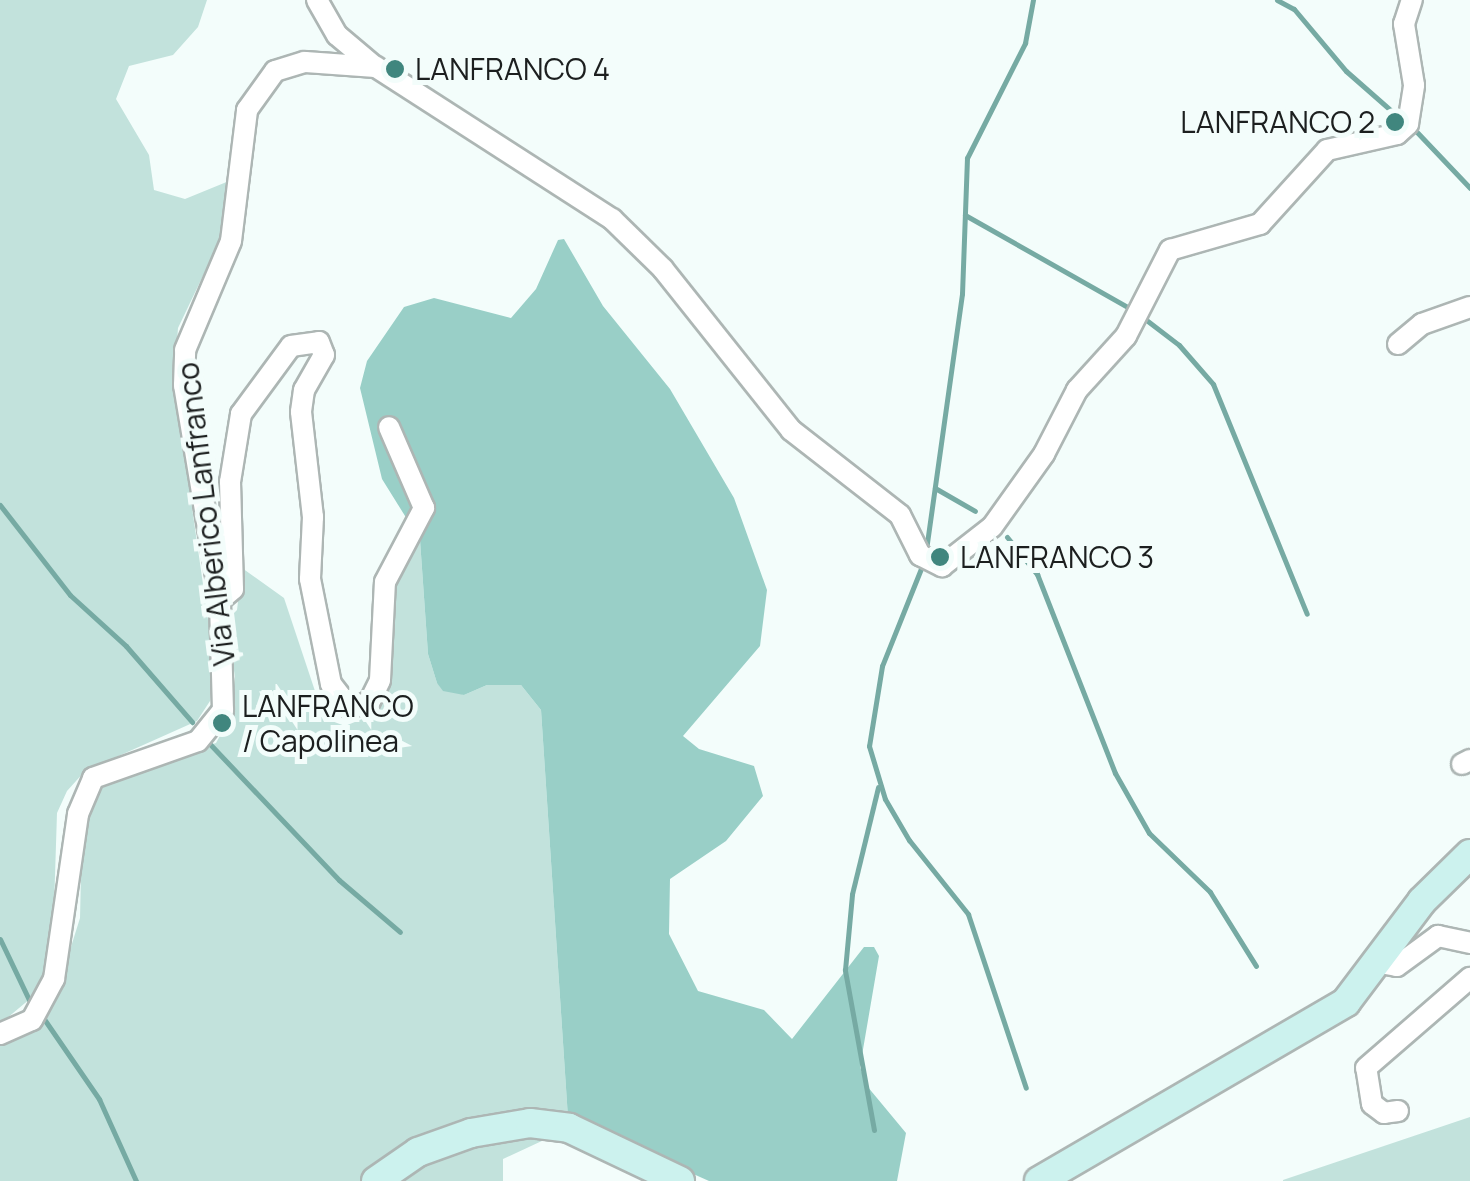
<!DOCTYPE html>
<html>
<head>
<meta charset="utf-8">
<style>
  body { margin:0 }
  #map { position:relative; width:1470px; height:1181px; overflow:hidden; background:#f3fdfb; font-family:Manrope,sans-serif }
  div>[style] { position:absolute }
  .green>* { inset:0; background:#c2e2dc }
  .forest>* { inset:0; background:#99cfc7 }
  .stream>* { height:5px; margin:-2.5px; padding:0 2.5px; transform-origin:2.5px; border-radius:2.5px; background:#76aaa3 }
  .roads { filter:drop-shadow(2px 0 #adb6b4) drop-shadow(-2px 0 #adb6b4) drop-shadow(0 2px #adb6b4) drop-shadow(0 -2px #adb6b4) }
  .minor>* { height:20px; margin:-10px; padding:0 10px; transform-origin:10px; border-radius:10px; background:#fff }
  .secondary>* { height:28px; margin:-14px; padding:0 14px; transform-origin:14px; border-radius:14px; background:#ccf2ee }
  .dots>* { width:28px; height:28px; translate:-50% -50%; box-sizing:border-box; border:5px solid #f3fdfb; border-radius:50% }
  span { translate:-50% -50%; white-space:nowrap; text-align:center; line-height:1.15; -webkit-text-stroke:10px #f3fdfb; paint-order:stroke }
  .poi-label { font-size:30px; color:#1c1f1f }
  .left { translate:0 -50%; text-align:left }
  .right { translate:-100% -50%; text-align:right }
  .street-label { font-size:30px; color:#1c1f1f }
</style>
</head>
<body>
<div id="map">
  <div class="green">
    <div style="clip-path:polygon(0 0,207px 0,198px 27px,173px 55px,129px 66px,116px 99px,149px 155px,154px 190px,185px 199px,229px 181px,222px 236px,178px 328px,174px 382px,212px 647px,210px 701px,197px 721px,85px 771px,67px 791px,57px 813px,53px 939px,37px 993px,0 1024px)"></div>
    <div style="clip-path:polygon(420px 540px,428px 654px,437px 683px,464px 695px,487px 685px,521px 685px,541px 710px,568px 1118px,559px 1133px,503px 1159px,503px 1181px,0 1181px,0 1042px,39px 1028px,65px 966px,80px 918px,82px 828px,91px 797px,110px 775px,216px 743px,229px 719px,235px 677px,226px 621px,237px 610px,242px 568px,284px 598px,324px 718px,345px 726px,372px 715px,386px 687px,384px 605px)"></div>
    <div style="clip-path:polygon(1470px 1117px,1470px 1181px,1283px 1181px,1283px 1180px)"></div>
  </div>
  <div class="forest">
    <div style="clip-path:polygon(564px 239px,603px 306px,670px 389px,734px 498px,767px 590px,760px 646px,683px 736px,699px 749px,754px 766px,763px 796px,726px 841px,670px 879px,669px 934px,698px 991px,764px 1010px,792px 1039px,864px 947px,874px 947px,879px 956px,860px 1067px,867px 1086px,906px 1133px,897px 1181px,709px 1181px,568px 1118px,541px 710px,521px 685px,487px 685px,464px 695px,443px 691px,437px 683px,428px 654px,420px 540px,382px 479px,360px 388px,367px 361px,404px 307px,434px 298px,511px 318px,536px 289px,558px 240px)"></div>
  </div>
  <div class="stream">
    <div style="left:1277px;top:0;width:19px;rotate:28deg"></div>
    <div style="left:1294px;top:9px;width:81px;rotate:50deg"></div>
    <div style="left:1346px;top:71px;width:76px;rotate:41.3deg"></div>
    <div style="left:1414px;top:129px;width:81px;rotate:46.5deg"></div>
    <div style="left:965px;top:215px;width:191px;rotate:29.5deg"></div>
    <div style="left:1145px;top:319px;width:43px;rotate:37.4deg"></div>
    <div style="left:1179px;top:345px;width:52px;rotate:48.9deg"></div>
    <div style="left:1213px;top:384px;width:248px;rotate:67.8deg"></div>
    <div style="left:935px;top:488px;width:46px;rotate:29.9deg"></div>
    <div style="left:0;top:505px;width:114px;rotate:52.1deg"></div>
    <div style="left:70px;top:595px;width:76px;rotate:42.3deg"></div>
    <div style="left:126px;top:646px;width:101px;rotate:49deg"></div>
    <div style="left:1007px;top:537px;width:48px;rotate:51deg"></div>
    <div style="left:1037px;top:574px;width:214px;rotate:68.6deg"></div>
    <div style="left:1115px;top:773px;width:69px;rotate:60.5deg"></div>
    <div style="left:1149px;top:833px;width:85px;rotate:44deg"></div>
    <div style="left:1210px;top:892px;width:87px;rotate:58.1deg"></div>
    <div style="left:926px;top:550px;width:259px;rotate:-82deg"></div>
    <div style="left:962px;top:294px;width:136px;rotate:-87.9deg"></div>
    <div style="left:967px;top:158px;width:129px;rotate:-63.2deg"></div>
    <div style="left:1025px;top:43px;width:44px;rotate:-79.5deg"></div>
    <div style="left:924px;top:561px;width:113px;rotate:111.8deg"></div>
    <div style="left:882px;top:666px;width:81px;rotate:99.2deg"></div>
    <div style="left:869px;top:746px;width:55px;rotate:73.2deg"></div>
    <div style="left:885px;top:799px;width:48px;rotate:59.7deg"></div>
    <div style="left:909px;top:840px;width:95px;rotate:51.4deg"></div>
    <div style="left:968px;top:914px;width:183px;rotate:71.6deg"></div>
    <div style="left:208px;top:742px;width:190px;rotate:46.5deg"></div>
    <div style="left:339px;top:880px;width:80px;rotate:40.4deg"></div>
    <div style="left:0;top:939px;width:70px;rotate:64.5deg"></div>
    <div style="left:42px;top:1016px;width:101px;rotate:55.5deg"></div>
    <div style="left:99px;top:1099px;width:90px;rotate:65.7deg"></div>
    <div style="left:874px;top:1130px;width:163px;rotate:-100.3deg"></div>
    <div style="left:845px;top:970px;width:76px;rotate:-84.7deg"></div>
    <div style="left:852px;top:894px;width:110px;rotate:-76.3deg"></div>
  </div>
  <div class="roads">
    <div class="minor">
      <div style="left:317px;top:0;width:40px;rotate:60.3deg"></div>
      <div style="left:337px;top:35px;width:48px;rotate:40deg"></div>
      <div style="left:1398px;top:344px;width:31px;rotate:-40deg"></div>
      <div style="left:1422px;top:324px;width:51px;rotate:-19.5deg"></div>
      <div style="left:220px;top:600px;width:17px;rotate:-40deg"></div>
      <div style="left:233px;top:589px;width:107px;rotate:-91.6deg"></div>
      <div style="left:230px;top:482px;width:69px;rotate:-80.8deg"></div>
      <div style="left:241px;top:414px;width:84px;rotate:-53.7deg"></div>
      <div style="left:291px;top:346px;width:28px;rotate:-8deg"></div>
      <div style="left:319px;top:342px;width:14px;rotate:69deg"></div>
      <div style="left:324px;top:355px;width:40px;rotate:119.7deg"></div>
      <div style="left:304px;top:390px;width:22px;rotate:98deg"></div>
      <div style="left:301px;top:412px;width:106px;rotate:83.5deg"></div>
      <div style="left:313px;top:517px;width:62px;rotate:92.8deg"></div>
      <div style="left:310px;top:579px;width:107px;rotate:78.7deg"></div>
      <div style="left:331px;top:684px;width:29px;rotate:52deg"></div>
      <div style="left:349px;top:707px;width:20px;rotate:-11deg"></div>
      <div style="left:369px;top:703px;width:25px;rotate:-64deg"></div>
      <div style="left:380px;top:680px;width:98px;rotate:-87.1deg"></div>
      <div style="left:385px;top:582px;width:84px;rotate:-62.2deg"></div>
      <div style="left:424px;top:508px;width:88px;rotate:-113.4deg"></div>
      <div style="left:1462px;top:764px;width:9px;rotate:-27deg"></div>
      <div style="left:1380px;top:963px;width:17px;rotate:10deg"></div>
      <div style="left:1397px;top:966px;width:51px;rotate:-36.2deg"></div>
      <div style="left:1438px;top:936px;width:33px;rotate:12deg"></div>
      <div style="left:0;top:1034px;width:35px;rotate:-24deg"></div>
      <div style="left:32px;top:1020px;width:47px;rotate:-61.8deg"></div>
      <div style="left:54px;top:979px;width:167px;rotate:-81.7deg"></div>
      <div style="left:78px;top:814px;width:39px;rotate:-67deg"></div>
      <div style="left:93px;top:778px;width:111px;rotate:-19.4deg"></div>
      <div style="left:198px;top:741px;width:40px;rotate:-51deg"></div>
      <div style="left:223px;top:710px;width:110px;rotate:-91.6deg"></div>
      <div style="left:220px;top:600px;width:218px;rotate:-99.5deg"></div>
      <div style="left:184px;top:385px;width:35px;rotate:-88deg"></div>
      <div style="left:185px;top:350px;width:118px;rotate:-67.1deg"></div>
      <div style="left:231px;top:241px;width:132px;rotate:-83deg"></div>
      <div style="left:247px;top:110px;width:48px;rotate:-54.3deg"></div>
      <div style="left:275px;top:71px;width:31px;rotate:-17deg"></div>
      <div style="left:305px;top:62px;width:71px;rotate:4deg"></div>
      <div style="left:376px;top:67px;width:281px;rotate:32.8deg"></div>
      <div style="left:612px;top:219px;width:71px;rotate:44.4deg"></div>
      <div style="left:663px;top:269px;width:206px;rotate:51.5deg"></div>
      <div style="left:791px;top:430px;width:138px;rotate:37.9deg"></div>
      <div style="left:900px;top:515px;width:45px;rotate:63.4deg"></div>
      <div style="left:920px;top:555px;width:25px;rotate:27deg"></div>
      <div style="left:942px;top:566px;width:63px;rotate:-38deg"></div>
      <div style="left:992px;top:527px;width:90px;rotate:-54.5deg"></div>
      <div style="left:1044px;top:454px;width:72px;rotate:-62.7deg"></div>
      <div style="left:1077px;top:390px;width:73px;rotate:-47.8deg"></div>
      <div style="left:1126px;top:336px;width:97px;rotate:-62.9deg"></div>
      <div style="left:1170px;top:250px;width:94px;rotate:-16.1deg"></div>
      <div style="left:1260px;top:224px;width:100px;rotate:-47.8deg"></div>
      <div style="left:1327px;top:150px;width:72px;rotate:-12.9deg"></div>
      <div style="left:1397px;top:134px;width:15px;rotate:-42deg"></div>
      <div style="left:1408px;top:124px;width:39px;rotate:-81deg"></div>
      <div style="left:1414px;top:85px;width:62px;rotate:-99.3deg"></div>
      <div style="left:1404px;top:24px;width:25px;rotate:-72deg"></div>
      <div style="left:1398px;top:1111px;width:14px;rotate:172deg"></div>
      <div style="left:1384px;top:1113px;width:15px;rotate:-143deg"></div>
      <div style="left:1372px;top:1104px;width:36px;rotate:-99deg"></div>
      <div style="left:1366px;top:1068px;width:138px;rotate:-40.9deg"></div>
    </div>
    <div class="secondary">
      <div style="left:376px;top:1181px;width:51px;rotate:-34.6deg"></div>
      <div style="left:418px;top:1152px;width:56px;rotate:-19.7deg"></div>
      <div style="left:471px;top:1133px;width:60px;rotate:-9.6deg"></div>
      <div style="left:530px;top:1123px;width:39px;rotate:7deg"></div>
      <div style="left:569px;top:1128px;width:123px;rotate:25.5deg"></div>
      <div style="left:1039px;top:1181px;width:355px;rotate:-30.2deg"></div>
      <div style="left:1346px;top:1002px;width:126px;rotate:-53deg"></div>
      <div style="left:1422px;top:901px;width:67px;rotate:-44.4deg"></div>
    </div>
  </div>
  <div class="dots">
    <div style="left:395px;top:69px;background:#40867e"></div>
    <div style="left:1395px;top:122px;background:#40867e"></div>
    <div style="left:940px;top:557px;background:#40867e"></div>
    <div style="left:222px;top:723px;background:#40867e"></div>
  </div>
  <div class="poi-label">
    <span class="left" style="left:415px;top:69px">LANFRANCO 4</span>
    <span class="right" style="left:1375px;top:122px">LANFRANCO 2</span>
    <span class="left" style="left:960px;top:557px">LANFRANCO 3</span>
    <span class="left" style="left:242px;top:723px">LANFRANCO<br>/ Capolinea</span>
  </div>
  <div class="street-label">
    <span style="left:206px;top:514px;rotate:-97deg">Via Alberico Lanfranco</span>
  </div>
</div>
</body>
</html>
